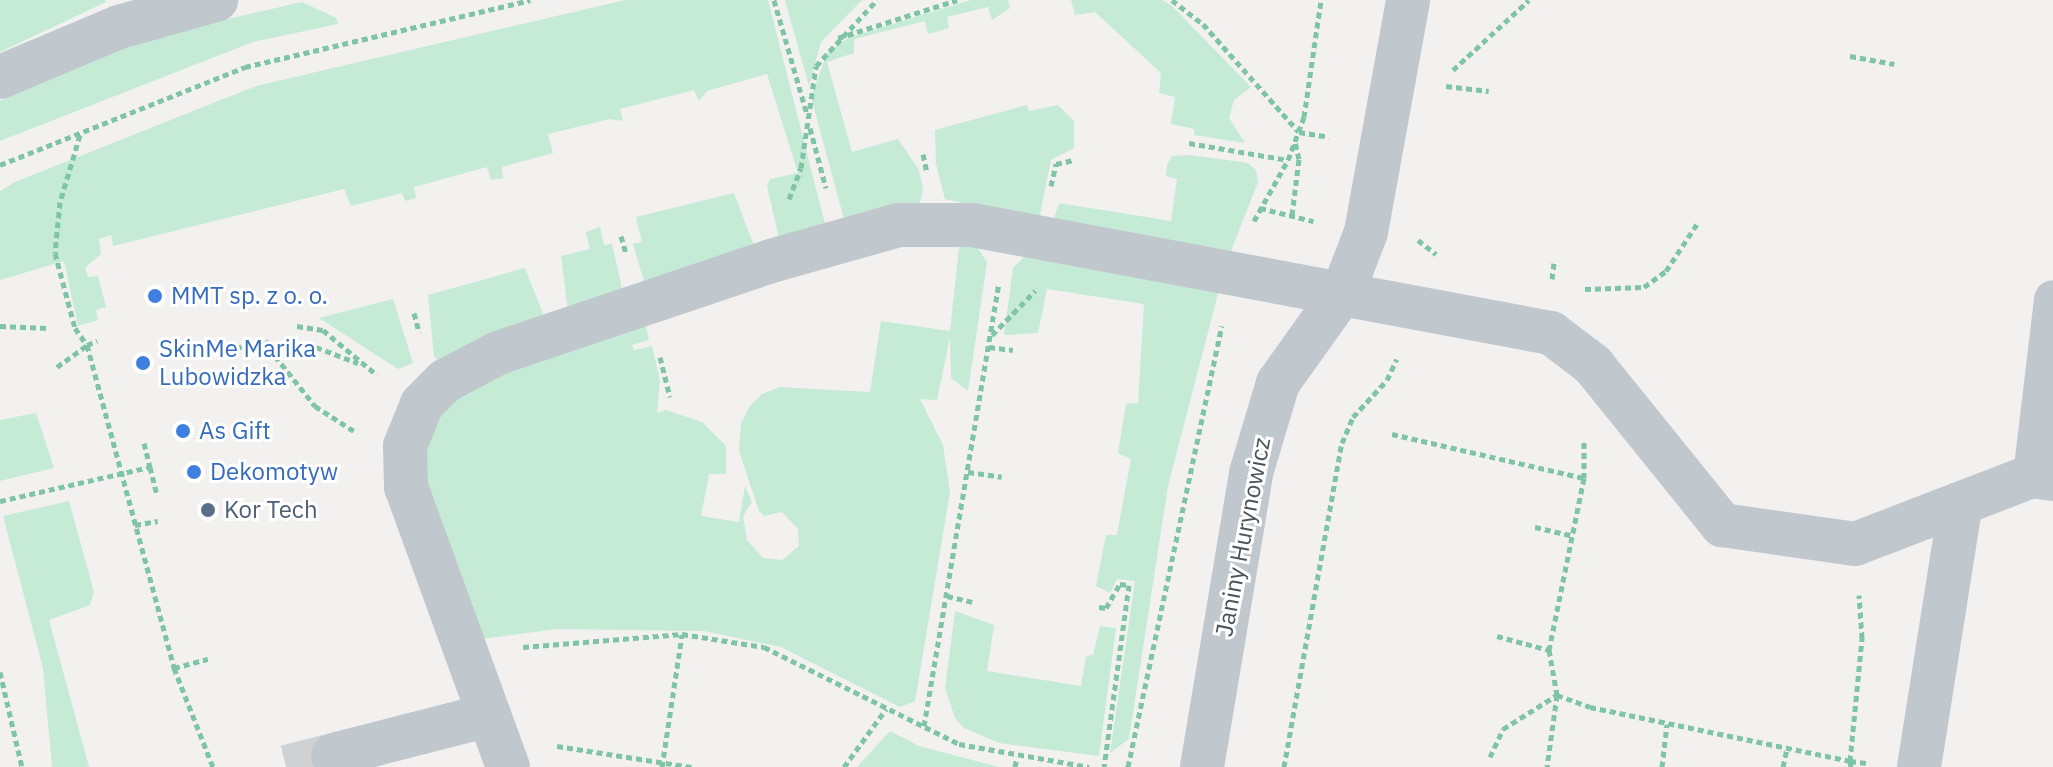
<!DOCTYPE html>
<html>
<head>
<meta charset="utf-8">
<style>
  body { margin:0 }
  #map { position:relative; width:2053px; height:767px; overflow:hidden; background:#f2f1f0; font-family:"IBM Plex Sans",sans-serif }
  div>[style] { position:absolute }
  .green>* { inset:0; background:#c5ead5 }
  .minor-tunnel>* { height:44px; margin-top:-22px; transform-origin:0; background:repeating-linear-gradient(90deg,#d0d1d2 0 44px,transparent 0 66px) }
  .path>* { height:5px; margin-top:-2.5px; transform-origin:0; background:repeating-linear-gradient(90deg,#80c4a6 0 6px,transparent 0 10px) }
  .service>* { height:38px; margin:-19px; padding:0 19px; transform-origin:19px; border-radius:19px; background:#c0c7cd }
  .minor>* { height:44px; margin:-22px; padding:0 22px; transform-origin:22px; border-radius:22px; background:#c0c7cd }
  .dots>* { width:22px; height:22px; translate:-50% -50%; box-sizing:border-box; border:4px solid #fff; border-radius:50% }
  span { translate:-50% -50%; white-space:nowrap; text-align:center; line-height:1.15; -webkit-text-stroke:6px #fff; paint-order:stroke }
  .shop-label { font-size:24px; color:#366cbe }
  .left { translate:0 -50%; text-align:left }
  .service-label { font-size:24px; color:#4e5e75 }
  .street-label { font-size:24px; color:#4a535b }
</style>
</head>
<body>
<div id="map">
  <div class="green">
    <div style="clip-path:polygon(0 0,105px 0,106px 2px,0 52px)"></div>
    <div style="clip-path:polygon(625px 0,768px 0,826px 228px,780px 243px,767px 186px,770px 179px,798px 173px,767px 74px,707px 91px,699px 101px,694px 90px,620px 109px,623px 121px,610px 119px,548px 134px,553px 153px,502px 167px,503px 178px,491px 180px,487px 167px,414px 187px,416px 198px,405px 201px,402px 193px,351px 206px,344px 189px,113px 246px,111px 235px,99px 239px,101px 254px,85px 268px,88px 277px,98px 276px,106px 307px,96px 310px,98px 320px,78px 326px,64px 261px,0 280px,0 191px,15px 182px,256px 86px)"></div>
    <div style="clip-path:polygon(785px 0,862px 0,821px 42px,809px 86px)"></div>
    <div style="clip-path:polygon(971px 0,1008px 0,1010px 8px,992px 20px,988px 7px,947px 17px,949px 28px,928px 34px,925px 21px,854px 39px,854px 53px,827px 62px,852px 152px,898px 139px,919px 170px,923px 189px,920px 203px,845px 223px,811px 97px,827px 53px,848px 38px)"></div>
    <div style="clip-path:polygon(1071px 0,1162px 0,1172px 6px,1251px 87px,1234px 100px,1229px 118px,1245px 143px,1194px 135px,1194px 129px,1171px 124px,1175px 97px,1159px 93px,1161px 73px,1095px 12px,1075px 15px)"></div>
    <div style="clip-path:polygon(302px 2px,336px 18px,338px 24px,253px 42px,0 141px,0 101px,14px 93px,153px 36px)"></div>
    <div style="clip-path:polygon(1027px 105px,1029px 111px,1058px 105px,1074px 121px,1074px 148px,1051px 160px,1039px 220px,945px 199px,936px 164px,935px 130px)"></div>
    <div style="clip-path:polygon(1190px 155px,1248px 163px,1256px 170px,1258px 182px,1231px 251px,1053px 221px,1059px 203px,1171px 221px,1177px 179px,1166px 176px,1167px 165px,1172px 156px)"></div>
    <div style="clip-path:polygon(734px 193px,756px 251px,645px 285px,633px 244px,642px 242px,636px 217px)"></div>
    <div style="clip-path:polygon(600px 227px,604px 245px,612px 244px,623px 293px,568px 311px,561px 256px,590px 249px,586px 232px)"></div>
    <div style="clip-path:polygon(960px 239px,975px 244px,987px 262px,968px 391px,951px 378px,950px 337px,937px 400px,920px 399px,943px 445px,950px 492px,915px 701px,900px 707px,781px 647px,704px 631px,557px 629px,481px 639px,427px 504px,423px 455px,436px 414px,472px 378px,645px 322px,649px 340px,632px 345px,634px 350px,652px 346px,660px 380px,657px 413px,666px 410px,702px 422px,726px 446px,726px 474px,709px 474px,701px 516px,739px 522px,745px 486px,752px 502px,743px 516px,747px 540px,763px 558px,782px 560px,799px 546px,798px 529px,782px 512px,764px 516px,759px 511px,739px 451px,741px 423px,750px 406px,762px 394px,780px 387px,870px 392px,881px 321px,950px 331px)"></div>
    <div style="clip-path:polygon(1024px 257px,1220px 286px,1168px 486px,1129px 739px,1110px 753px,1135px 581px,1117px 579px,1110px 593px,1096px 586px,1106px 535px,1117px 535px,1131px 459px,1118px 453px,1126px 404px,1138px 403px,1144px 304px,1047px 289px,1038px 333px,1004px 335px,1013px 268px)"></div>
    <div style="clip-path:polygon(525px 268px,545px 319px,442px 365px,434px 356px,428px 295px)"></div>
    <div style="clip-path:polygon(393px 299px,413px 363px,398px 369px,319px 318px)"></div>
    <div style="clip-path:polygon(36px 413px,54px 468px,0 481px,0 420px)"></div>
    <div style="clip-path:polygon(69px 501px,94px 592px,90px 605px,49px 620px,89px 767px,52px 767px,43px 668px,3px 516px)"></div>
    <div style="clip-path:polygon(955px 611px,994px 625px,987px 671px,1081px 686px,1086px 656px,1093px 655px,1100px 626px,1116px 628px,1099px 756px,999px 743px,964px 728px,955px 718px,945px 688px)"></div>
    <div style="clip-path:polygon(890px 731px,919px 746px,999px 767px,857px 767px)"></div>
  </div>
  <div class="minor-tunnel">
    <div style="left:286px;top:767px;width:49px;rotate:-14.3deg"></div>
  </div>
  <div class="path">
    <div style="left:774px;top:0;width:119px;rotate:73.9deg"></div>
    <div style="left:1172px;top:0;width:39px;rotate:38deg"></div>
    <div style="left:1203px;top:24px;width:144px;rotate:48.4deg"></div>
    <div style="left:1299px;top:132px;width:30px;rotate:9deg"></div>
    <div style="left:838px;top:38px;width:125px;rotate:-17.7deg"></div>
    <div style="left:1850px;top:56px;width:45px;rotate:10.3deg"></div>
    <div style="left:1453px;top:70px;width:103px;rotate:-42.6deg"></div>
    <div style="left:1446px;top:86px;width:43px;rotate:6.6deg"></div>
    <div style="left:810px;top:128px;width:62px;rotate:75.1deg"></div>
    <div style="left:80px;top:135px;width:70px;rotate:106.6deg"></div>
    <div style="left:60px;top:202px;width:51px;rotate:95.6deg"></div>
    <div style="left:55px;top:253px;width:78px;rotate:75.1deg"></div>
    <div style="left:75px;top:328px;width:21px;rotate:55deg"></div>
    <div style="left:87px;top:345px;width:11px;rotate:-22deg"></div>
    <div style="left:1189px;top:143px;width:100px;rotate:9.7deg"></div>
    <div style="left:923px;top:154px;width:19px;rotate:78deg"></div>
    <div style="left:0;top:165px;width:264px;rotate:-21.8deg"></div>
    <div style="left:245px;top:67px;width:293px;rotate:-13.2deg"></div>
    <div style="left:1051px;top:186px;width:23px;rotate:-77deg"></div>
    <div style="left:1056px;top:164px;width:18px;rotate:-13deg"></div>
    <div style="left:789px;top:199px;width:33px;rotate:-69deg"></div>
    <div style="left:801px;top:168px;width:103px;rotate:-81.6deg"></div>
    <div style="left:816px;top:66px;width:90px;rotate:-47.3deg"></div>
    <div style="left:1260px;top:208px;width:55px;rotate:13.8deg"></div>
    <div style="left:1292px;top:215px;width:56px;rotate:-82.9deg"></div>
    <div style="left:1299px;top:159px;width:17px;rotate:-103deg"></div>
    <div style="left:1254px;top:221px;width:70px;rotate:-60.9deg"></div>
    <div style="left:1288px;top:160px;width:46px;rotate:-69.6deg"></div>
    <div style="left:1304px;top:117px;width:118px;rotate:-81.7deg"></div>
    <div style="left:621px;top:236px;width:19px;rotate:74deg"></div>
    <div style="left:1418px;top:240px;width:23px;rotate:38deg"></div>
    <div style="left:1552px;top:279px;width:16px;rotate:-83deg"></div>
    <div style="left:1585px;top:289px;width:59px;rotate:-1.9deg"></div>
    <div style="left:1644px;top:287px;width:27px;rotate:-36deg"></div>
    <div style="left:1666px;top:271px;width:60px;rotate:-56.6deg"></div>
    <div style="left:414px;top:313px;width:20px;rotate:75deg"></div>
    <div style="left:0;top:326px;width:48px;rotate:2.4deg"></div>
    <div style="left:297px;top:326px;width:26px;rotate:9deg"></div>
    <div style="left:323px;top:330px;width:70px;rotate:39.8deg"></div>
    <div style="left:992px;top:335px;width:62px;rotate:-45.7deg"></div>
    <div style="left:989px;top:347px;width:24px;rotate:7deg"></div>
    <div style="left:216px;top:351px;width:54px;rotate:-9.6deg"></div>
    <div style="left:269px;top:342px;width:15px;rotate:67deg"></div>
    <div style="left:275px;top:356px;width:42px;rotate:-12.4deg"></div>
    <div style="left:316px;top:347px;width:45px;rotate:20.9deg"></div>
    <div style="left:275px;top:356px;width:64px;rotate:51.3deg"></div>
    <div style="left:315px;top:406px;width:46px;rotate:32.7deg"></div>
    <div style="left:660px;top:357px;width:41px;rotate:76deg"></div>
    <div style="left:57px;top:367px;width:37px;rotate:-36deg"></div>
    <div style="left:87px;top:345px;width:335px;rotate:74.9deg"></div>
    <div style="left:174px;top:668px;width:106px;rotate:68.5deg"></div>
    <div style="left:1392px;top:434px;width:197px;rotate:12.9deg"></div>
    <div style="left:1584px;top:478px;width:176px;rotate:101.5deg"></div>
    <div style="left:1549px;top:650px;width:46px;rotate:79.9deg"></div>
    <div style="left:1557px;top:695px;width:35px;rotate:20deg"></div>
    <div style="left:1590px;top:707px;width:266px;rotate:11.7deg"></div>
    <div style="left:1850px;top:761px;width:124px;rotate:-84.4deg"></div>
    <div style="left:1862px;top:638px;width:43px;rotate:-94deg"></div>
    <div style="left:144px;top:443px;width:25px;rotate:76deg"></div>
    <div style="left:968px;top:472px;width:34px;rotate:8deg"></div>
    <div style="left:1584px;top:478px;width:37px;rotate:-90deg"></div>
    <div style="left:0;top:501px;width:154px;rotate:-12.8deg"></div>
    <div style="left:150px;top:467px;width:29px;rotate:76deg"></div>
    <div style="left:135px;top:525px;width:23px;rotate:-10deg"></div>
    <div style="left:1535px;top:527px;width:39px;rotate:13deg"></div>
    <div style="left:947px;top:596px;width:26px;rotate:13deg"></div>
    <div style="left:1099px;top:607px;width:7px;rotate:8deg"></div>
    <div style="left:1106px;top:608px;width:28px;rotate:-60deg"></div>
    <div style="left:1120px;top:584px;width:9px;rotate:6deg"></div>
    <div style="left:1129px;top:585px;width:184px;rotate:97.8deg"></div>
    <div style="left:1497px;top:636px;width:54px;rotate:15.1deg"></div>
    <div style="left:523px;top:647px;width:160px;rotate:-4.7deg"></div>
    <div style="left:682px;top:634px;width:83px;rotate:9deg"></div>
    <div style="left:764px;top:647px;width:218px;rotate:26.4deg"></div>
    <div style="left:959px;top:744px;width:132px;rotate:10deg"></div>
    <div style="left:174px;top:668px;width:35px;rotate:-15deg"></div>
    <div style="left:0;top:672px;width:98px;rotate:77deg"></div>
    <div style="left:924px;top:726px;width:448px;rotate:-80.4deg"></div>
    <div style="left:557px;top:746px;width:136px;rotate:8.9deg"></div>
    <div style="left:1490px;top:757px;width:31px;rotate:-65deg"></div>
    <div style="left:1503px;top:729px;width:64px;rotate:-32.2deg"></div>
    <div style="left:1557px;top:695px;width:73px;rotate:97.9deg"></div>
    <div style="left:662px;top:767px;width:134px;rotate:-81.4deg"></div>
    <div style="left:844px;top:767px;width:72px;rotate:-54.1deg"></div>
    <div style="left:1015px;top:767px;width:10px;rotate:-79deg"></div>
    <div style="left:1128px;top:767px;width:451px;rotate:-78deg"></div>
    <div style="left:1284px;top:767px;width:329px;rotate:-79.9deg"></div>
    <div style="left:1342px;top:443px;width:28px;rotate:-67deg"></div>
    <div style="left:1353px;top:417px;width:50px;rotate:-47.4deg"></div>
    <div style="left:1387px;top:380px;width:23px;rotate:-65deg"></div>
    <div style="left:1662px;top:767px;width:43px;rotate:-83.4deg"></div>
    <div style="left:1783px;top:767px;width:19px;rotate:-78deg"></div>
    <div style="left:1851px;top:767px;width:6px;rotate:-99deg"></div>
    <div style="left:1850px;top:761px;width:16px;rotate:7deg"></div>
  </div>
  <div class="service">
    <div style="left:2032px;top:476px;width:178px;rotate:-83.2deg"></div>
  </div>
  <div class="minor">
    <div style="left:0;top:77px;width:129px;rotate:-22.8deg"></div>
    <div style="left:119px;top:27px;width:101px;rotate:-15.6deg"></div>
    <div style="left:333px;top:755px;width:161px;rotate:-14.4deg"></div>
    <div style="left:508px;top:767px;width:298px;rotate:-110deg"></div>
    <div style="left:406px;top:487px;width:41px;rotate:-91.4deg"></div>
    <div style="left:405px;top:446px;width:45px;rotate:-68deg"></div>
    <div style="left:422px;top:404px;width:33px;rotate:-45deg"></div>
    <div style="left:445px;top:381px;width:60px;rotate:-27.8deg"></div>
    <div style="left:498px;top:353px;width:288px;rotate:-18.6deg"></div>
    <div style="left:771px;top:261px;width:133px;rotate:-15.7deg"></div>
    <div style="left:899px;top:225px;width:73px"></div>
    <div style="left:972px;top:225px;width:589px;rotate:10.57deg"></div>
    <div style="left:1551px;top:333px;width:53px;rotate:37.3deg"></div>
    <div style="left:1593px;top:365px;width:206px;rotate:51.1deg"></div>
    <div style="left:1722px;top:525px;width:134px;rotate:8.1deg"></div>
    <div style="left:1855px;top:544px;width:190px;rotate:-21deg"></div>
    <div style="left:2032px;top:476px;width:21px;rotate:8deg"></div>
    <div style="left:1202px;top:767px;width:298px;rotate:-80.5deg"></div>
    <div style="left:1251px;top:473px;width:94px;rotate:-73.3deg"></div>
    <div style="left:1278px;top:383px;width:112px;rotate:-54.5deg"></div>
    <div style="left:1343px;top:292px;width:64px;rotate:-69deg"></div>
    <div style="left:1366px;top:232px;width:236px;rotate:-79.7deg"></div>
    <div style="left:1919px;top:767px;width:267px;rotate:-81deg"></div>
  </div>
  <div class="dots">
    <div style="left:155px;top:296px;background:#3f7fe0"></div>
    <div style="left:143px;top:363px;background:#3f7fe0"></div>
    <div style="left:183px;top:431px;background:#3f7fe0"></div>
    <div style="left:194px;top:472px;background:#3f7fe0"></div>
    <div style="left:208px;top:510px;background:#5c6f8a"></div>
  </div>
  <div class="shop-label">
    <span class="left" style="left:171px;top:296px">MMT sp. z o. o.</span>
    <span class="left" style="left:159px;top:363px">SkinMe Marika<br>Lubowidzka</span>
    <span class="left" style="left:199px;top:431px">As Gift</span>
    <span class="left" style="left:210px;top:472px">Dekomotyw</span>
  </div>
  <div class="service-label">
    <span class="left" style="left:224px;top:510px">Kor Tech</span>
  </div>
  <div class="street-label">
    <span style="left:1243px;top:537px;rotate:-79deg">Janiny Hurynowicz</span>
  </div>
</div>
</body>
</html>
